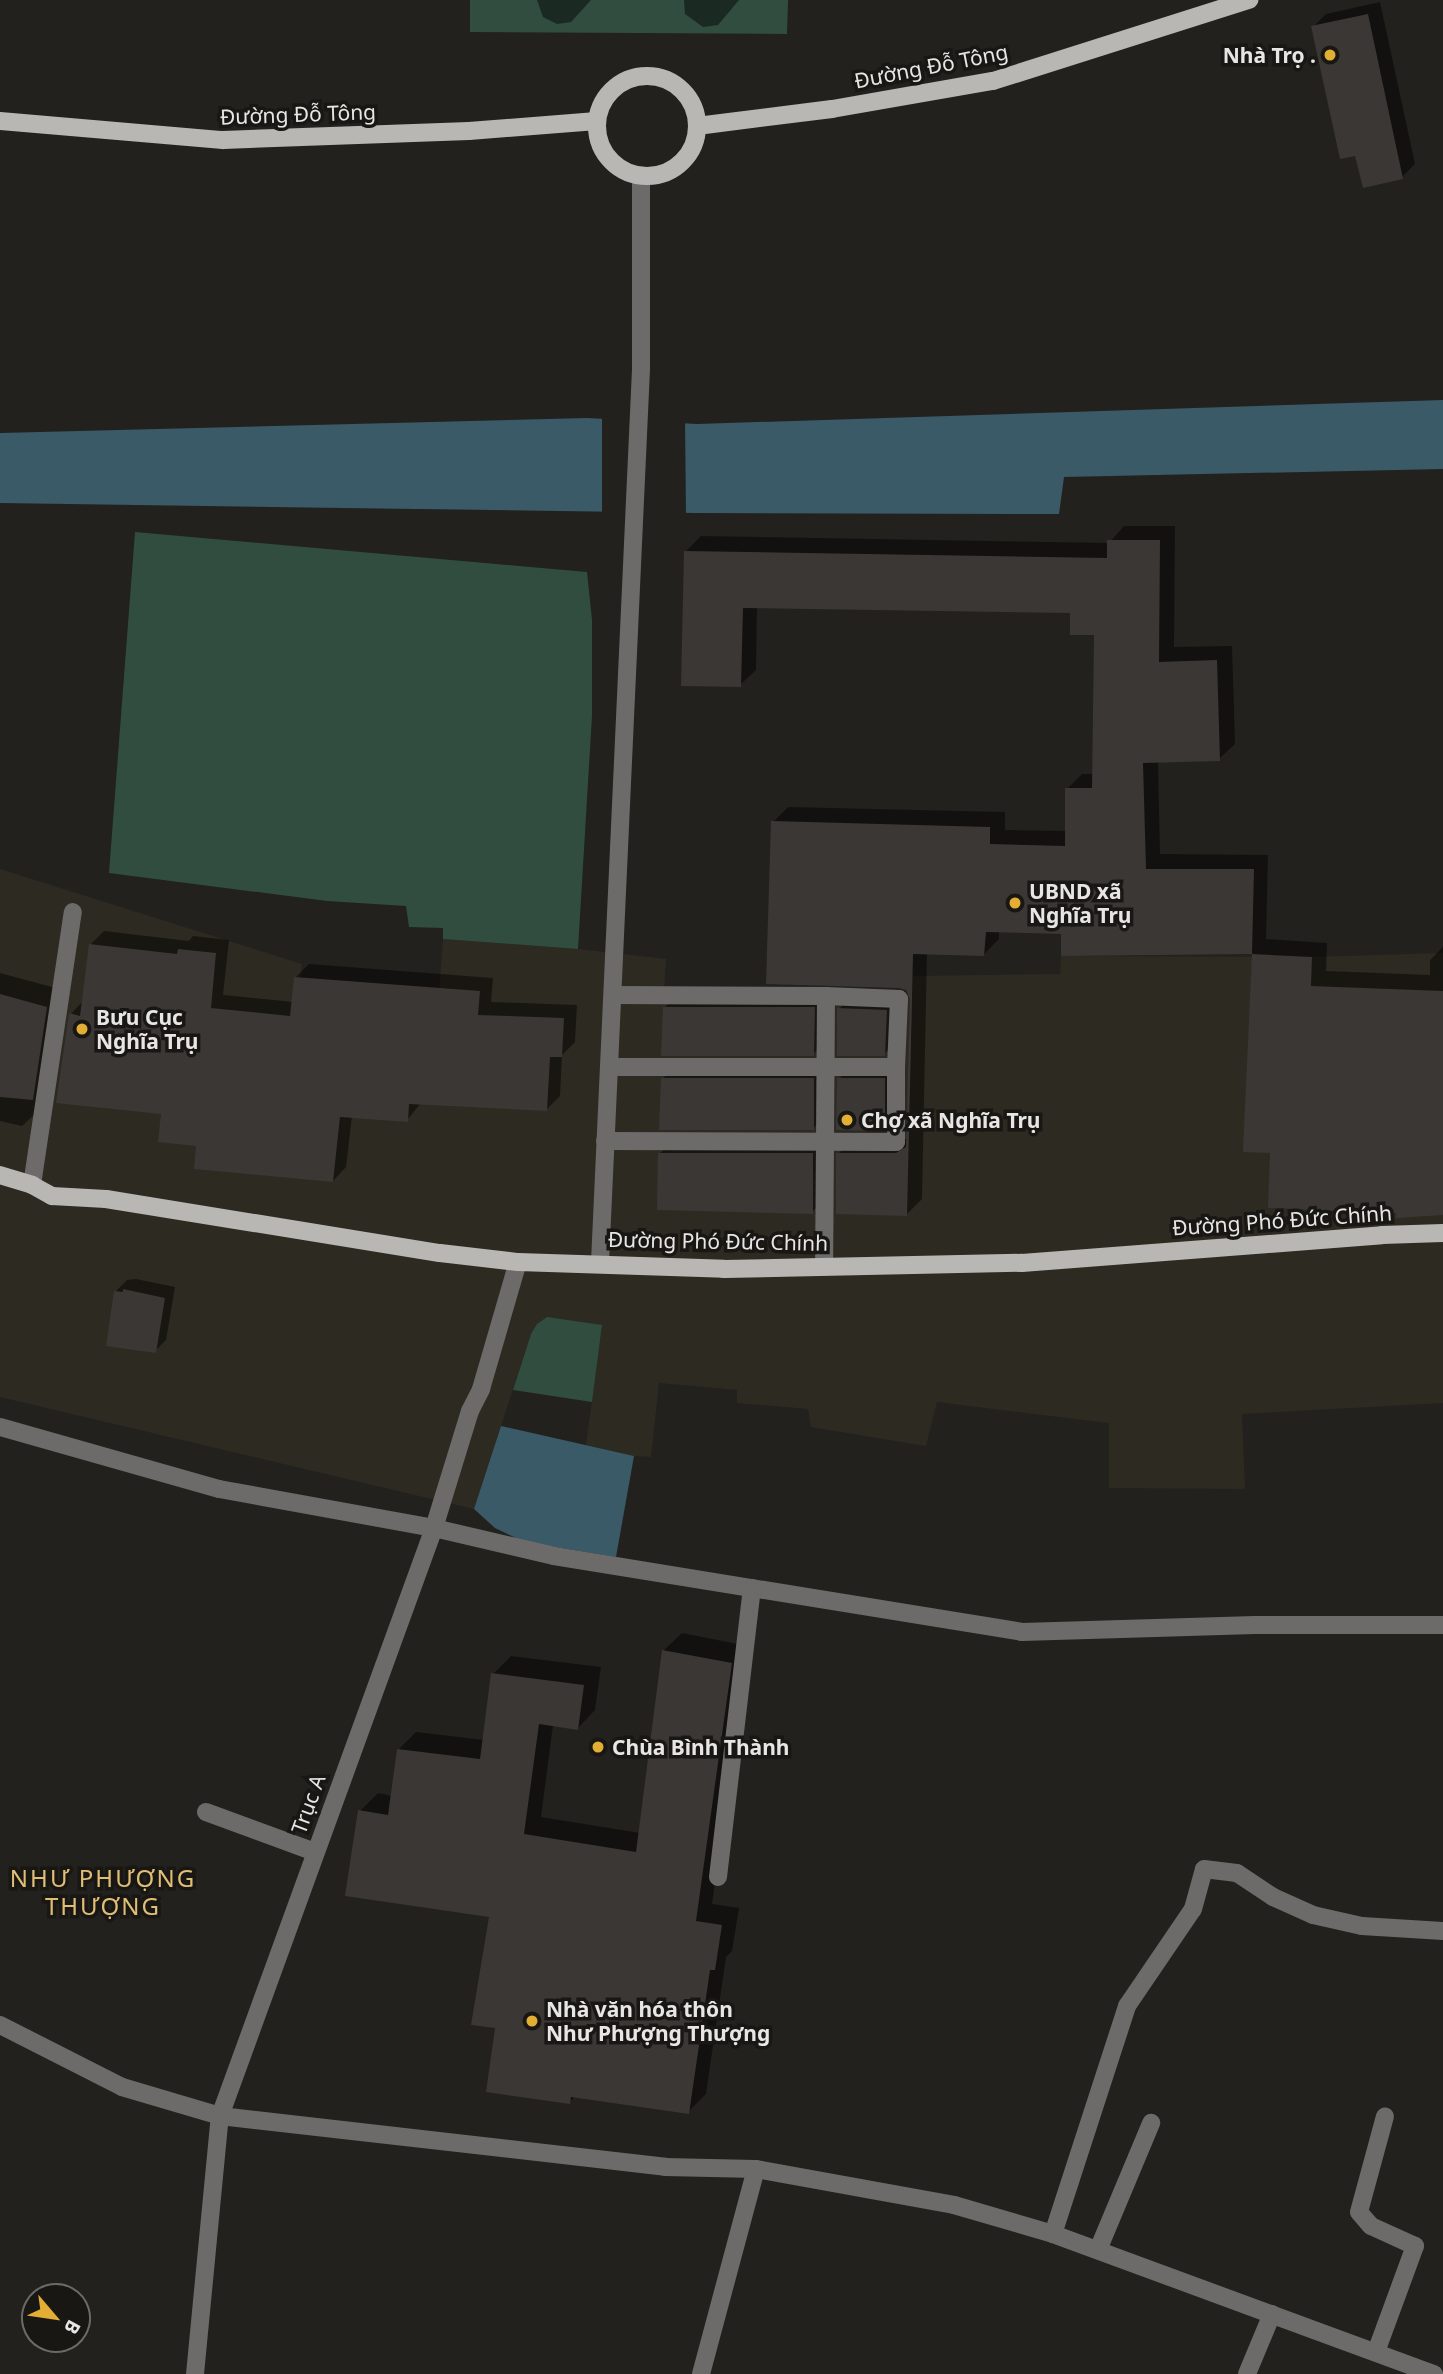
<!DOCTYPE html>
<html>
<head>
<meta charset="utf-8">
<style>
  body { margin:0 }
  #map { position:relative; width:1443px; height:2374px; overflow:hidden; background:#22211d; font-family:"Noto Sans",sans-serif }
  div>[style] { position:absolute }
  .built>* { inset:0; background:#2d2a21 }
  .green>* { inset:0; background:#314d3f }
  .water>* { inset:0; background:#395a66 }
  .pier>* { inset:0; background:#22211d }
  .shadow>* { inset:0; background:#0007 }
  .building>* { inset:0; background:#3b3735 }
  .minor>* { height:18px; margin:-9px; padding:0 9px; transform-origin:9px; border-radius:9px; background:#6c6b6a }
  .major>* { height:18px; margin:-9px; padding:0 9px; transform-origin:9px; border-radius:9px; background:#b9b7b4 }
  .major>.ring { margin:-9px; padding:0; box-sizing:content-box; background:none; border:18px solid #b9b7b4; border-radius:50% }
  .dots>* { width:19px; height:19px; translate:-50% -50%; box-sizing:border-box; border:4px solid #191714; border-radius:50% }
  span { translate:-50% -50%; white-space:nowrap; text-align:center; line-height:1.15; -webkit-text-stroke:7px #191714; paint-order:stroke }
  .poi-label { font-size:21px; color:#e7e6e4; font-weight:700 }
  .right { translate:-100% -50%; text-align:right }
  .left { translate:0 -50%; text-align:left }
  .street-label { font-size:21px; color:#e7e6e4 }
  .quarter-label { font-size:24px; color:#e1be75; letter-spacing:2px }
  .north { position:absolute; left:21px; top:2283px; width:70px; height:70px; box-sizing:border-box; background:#191714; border:2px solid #6b6a67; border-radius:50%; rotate:119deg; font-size:19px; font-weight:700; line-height:28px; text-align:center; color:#e7e6e4 }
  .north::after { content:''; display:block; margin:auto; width:24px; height:32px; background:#e2ae34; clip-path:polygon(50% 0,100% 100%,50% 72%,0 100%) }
</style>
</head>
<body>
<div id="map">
  <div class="built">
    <div style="clip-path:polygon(0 869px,302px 964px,284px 1079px,432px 1089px,443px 939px,578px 949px,666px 959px,664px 989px,912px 995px,912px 976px,1060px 974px,1061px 956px,1312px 957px,1443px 953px,1443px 1403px,1242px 1414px,1245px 1489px,1109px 1488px,1109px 1423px,937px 1402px,926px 1446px,811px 1427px,808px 1409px,737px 1403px,737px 1390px,659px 1383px,651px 1457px,634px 1456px,586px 1445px,602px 1326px,531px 1334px,474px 1509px,0 1397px)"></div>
  </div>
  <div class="green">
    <div style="clip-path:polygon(470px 0,788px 0,787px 34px,470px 32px)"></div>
    <div style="clip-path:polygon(135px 532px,587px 572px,592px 620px,592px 716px,578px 949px,443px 939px,443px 928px,409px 927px,406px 906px,327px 901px,109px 873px)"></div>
    <div style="clip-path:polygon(547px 1317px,602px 1325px,592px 1402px,513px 1390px,531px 1334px,537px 1324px)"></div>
  </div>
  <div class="water">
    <div style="clip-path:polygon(1443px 400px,1443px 469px,1064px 477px,1059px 514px,696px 513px,0 503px,0 433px,587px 418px,697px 424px)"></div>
    <div style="clip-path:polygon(501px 1426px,634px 1456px,616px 1557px,524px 1542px,495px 1528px,474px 1509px)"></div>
  </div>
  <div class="pier">
    <div style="clip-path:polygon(602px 416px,685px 420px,686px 517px,602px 515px)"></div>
  </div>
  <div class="shadow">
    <div style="clip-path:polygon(537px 0,591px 0,571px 22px,557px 24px,543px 17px)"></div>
    <div style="clip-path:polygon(684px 0,739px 0,718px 25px,703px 27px,685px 14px)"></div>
    <div style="clip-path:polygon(1380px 2px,1415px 164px,1402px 177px,1357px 154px,1313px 27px,1326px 14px)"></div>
    <div style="clip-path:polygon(1124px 526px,1175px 526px,1174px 647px,1232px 646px,1235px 744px,1219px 759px,1158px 761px,1160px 854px,1268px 855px,1266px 939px,1327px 943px,1326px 971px,1430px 975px,1430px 960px,1443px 947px,1443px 1215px,1397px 1211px,1272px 1151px,1245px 1150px,1253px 953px,1062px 954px,1063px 933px,999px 931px,999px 939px,984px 954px,927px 952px,922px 1199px,907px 1214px,838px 1154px,853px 1139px,908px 1139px,912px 998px,773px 822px,788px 807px,1005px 812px,1005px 830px,1067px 831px,1067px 789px,1082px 774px,1094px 774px,1096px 633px,1072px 611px,757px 606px,756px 670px,740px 685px,686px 551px,701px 536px,1109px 543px)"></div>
    <div style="clip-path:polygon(104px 931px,189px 941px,193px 936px,229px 940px,223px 995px,293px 1002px,295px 978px,309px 964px,493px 978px,491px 1002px,577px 1005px,575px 1042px,562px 1055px,560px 1096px,547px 1109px,421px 1103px,407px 1120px,352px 1116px,346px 1167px,333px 1181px,198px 1145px,162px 1113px,71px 1014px,83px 1001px,90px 945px)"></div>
    <div style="clip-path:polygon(0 973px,63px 990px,39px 1110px,22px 1126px,0 1121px)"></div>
    <div style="clip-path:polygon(671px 1001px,820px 1001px,820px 1047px,813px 1054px,665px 1007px)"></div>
    <div style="clip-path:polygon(846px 1002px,893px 1004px,891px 1047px,884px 1054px,839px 1009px)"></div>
    <div style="clip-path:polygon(669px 1073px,820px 1073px,819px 1122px,813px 1129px,662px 1079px)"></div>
    <div style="clip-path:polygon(845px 1073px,890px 1073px,890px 1122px,884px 1129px,839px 1079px)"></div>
    <div style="clip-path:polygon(667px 1147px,819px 1147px,819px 1205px,812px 1212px,660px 1153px)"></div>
    <div style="clip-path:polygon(136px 1279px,175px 1287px,166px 1340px,155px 1351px,116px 1291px,127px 1280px)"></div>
    <div style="clip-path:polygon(682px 1633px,748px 1646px,712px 1904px,739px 1908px,732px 1951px,726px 1957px,706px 2094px,688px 2112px,576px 2096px,569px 2102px,491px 1916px,360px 1811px,378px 1793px,392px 1796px,399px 1749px,416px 1732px,484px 1740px,493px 1674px,511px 1656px,601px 1667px,595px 1710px,578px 1728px,553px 1725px,541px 1817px,640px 1833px,664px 1650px)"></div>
  </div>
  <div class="building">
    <div style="clip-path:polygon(1368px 14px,1403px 179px,1363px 188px,1355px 156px,1340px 159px,1311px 26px)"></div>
    <div style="clip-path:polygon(1107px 540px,1160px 540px,1159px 662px,1217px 660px,1220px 761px,1143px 763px,1146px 869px,1254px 869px,1252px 954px,1312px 957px,1311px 986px,1443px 991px,1443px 1215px,1396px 1218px,1396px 1213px,1268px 1208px,1270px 1153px,1243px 1152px,1252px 954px,1061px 956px,1061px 934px,986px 932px,984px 956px,913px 954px,907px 1216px,836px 1214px,836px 1153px,896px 1153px,906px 1147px,910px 999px,906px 990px,899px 988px,766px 984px,771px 821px,990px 827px,990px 844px,1065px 846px,1065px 788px,1092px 788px,1094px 635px,1070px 635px,1070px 613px,743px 608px,741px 687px,681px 686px,684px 551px,1107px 558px)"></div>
    <div style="clip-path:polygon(89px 944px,177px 954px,178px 949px,216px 953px,211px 1008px,290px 1016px,294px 977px,480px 991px,478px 1015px,564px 1018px,562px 1057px,550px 1057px,547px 1111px,409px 1104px,408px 1122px,340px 1117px,333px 1182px,194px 1169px,196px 1146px,158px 1142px,161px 1114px,56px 1103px,69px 1013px,80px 1016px)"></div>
    <div style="clip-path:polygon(0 994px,47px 1007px,33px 1100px,0 1097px)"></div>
    <div style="clip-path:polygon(663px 1007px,815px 1007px,814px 1056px,661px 1056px)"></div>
    <div style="clip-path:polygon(837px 1008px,887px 1010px,885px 1056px,837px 1056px)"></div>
    <div style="clip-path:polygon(661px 1078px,814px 1078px,814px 1130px,659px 1130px)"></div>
    <div style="clip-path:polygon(837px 1078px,885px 1078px,885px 1131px,836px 1130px)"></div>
    <div style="clip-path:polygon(658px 1153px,813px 1153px,813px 1214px,657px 1210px)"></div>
    <div style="clip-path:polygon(123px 1289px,165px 1298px,156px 1353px,106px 1346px,114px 1291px,123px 1292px)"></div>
    <div style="clip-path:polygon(662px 1650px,732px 1663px,696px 1921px,722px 1925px,715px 1970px,710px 1970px,689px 2114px,571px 2097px,570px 2104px,486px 2092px,495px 2028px,471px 2025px,489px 1917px,345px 1896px,358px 1810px,388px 1815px,397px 1749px,480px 1759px,491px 1673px,584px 1685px,578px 1730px,539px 1724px,524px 1834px,636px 1852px)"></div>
  </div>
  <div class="minor">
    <div style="left:613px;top:995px;width:213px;rotate:0.3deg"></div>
    <div style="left:826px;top:996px;width:270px;rotate:90.4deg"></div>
    <div style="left:826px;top:996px;width:73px;rotate:2.4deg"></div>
    <div style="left:899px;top:999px;width:68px;rotate:92.5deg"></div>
    <div style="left:605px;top:1141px;width:291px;rotate:0.2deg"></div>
    <div style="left:896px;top:1142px;width:75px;rotate:-90deg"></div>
    <div style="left:896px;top:1067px;width:287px;rotate:180deg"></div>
    <div style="left:32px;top:1185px;width:276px;rotate:-81.5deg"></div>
    <div style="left:600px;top:1262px;width:895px;rotate:-87.37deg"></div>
    <div style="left:641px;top:368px;width:192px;rotate:-90deg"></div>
    <div style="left:0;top:1427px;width:228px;rotate:15.8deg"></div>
    <div style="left:219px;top:1489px;width:219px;rotate:10.3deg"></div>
    <div style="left:434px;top:1528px;width:123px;rotate:13.1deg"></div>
    <div style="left:554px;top:1556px;width:474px;rotate:9.2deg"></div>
    <div style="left:1022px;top:1632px;width:233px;rotate:-1.7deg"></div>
    <div style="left:1255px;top:1625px;width:188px"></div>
    <div style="left:206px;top:1812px;width:116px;rotate:20.2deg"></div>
    <div style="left:718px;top:1877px;width:291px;rotate:-83.3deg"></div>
    <div style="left:0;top:2025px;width:137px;rotate:26.9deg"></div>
    <div style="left:122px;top:2087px;width:102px;rotate:16.5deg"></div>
    <div style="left:220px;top:2116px;width:448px;rotate:6.5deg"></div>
    <div style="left:665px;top:2167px;width:91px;rotate:1.3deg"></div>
    <div style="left:756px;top:2169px;width:201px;rotate:10.3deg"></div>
    <div style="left:954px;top:2205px;width:103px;rotate:16.3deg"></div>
    <div style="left:1053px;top:2234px;width:406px;rotate:20.2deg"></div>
    <div style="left:1053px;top:2234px;width:240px;rotate:-72deg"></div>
    <div style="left:1127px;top:2006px;width:117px;rotate:-55.8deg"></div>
    <div style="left:1193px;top:1909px;width:41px;rotate:-74.6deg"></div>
    <div style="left:1204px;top:1869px;width:33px;rotate:7deg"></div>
    <div style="left:1237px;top:1873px;width:43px;rotate:33.7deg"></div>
    <div style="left:1273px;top:1897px;width:44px;rotate:24.2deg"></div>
    <div style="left:1313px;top:1915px;width:50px;rotate:12.7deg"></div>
    <div style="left:1362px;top:1926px;width:81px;rotate:3.5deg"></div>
    <div style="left:1098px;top:2250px;width:138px;rotate:-67.3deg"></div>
    <div style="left:1376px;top:2352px;width:113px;rotate:-69.8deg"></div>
    <div style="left:1415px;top:2246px;width:48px;rotate:-155.6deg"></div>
    <div style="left:1371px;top:2226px;width:18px;rotate:-131deg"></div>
    <div style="left:1359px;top:2212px;width:99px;rotate:-74.8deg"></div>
    <div style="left:195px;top:2374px;width:259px;rotate:-84.5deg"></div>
    <div style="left:220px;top:2116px;width:626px;rotate:-70deg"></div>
    <div style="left:434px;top:1528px;width:122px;rotate:-72.9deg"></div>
    <div style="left:470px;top:1411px;width:25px;rotate:-63deg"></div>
    <div style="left:481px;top:1389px;width:132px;rotate:-73.8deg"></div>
    <div style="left:701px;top:2374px;width:212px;rotate:-75deg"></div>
    <div style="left:1247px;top:2374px;width:65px;rotate:-67.4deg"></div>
  </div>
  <div class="major">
    <div class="ring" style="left:597px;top:76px;width:82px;height:82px"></div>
    <div style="left:0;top:121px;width:224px;rotate:4.9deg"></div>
    <div style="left:223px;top:140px;width:246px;rotate:-2.1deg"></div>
    <div style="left:469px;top:131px;width:128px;rotate:-4.5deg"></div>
    <div style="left:697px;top:126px;width:136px;rotate:-7.2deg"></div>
    <div style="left:832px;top:109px;width:163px;rotate:-9.9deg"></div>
    <div style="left:993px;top:81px;width:269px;rotate:-17.6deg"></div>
    <div style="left:0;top:1175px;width:34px;rotate:17deg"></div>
    <div style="left:32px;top:1185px;width:23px;rotate:29deg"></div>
    <div style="left:52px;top:1196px;width:54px;rotate:3.2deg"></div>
    <div style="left:106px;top:1199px;width:338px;rotate:9.2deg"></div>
    <div style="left:440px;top:1253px;width:79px;rotate:6.6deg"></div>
    <div style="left:518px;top:1262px;width:206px;rotate:1.9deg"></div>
    <div style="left:724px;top:1269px;width:298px;rotate:-1.2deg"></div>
    <div style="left:1022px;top:1263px;width:361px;rotate:-4.4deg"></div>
    <div style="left:1382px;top:1235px;width:61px;rotate:-1.9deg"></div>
  </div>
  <div class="dots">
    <div style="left:1330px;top:55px;background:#e2ae34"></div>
    <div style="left:1015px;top:903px;background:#e2ae34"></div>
    <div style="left:82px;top:1029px;background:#e2ae34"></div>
    <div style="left:847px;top:1120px;background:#e2ae34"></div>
    <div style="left:598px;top:1747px;background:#e2ae34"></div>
    <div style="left:532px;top:2021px;background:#e2ae34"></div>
  </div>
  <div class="poi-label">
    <span class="right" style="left:1316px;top:55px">Nhà Trọ .</span>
    <span class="left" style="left:1029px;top:903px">UBND xã<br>Nghĩa Trụ</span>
    <span class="left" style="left:96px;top:1029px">Bưu Cục<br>Nghĩa Trụ</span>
    <span class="left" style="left:861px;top:1120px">Chợ xã Nghĩa Trụ</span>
    <span class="left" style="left:612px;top:1747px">Chùa Bình Thành</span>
    <span class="left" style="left:546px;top:2021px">Nhà văn hóa thôn<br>Như Phượng Thượng</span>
  </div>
  <div class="street-label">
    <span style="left:931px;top:66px;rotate:-11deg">Đường Đỗ Tông</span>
    <span style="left:298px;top:114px;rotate:-2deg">Đường Đỗ Tông</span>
    <span style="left:1282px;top:1220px;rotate:-4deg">Đường Phó Đức Chính</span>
    <span style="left:718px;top:1241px;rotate:1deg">Đường Phó Đức Chính</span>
    <span style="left:308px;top:1804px;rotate:-70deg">Trục A</span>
  </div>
  <div class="quarter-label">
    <span style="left:103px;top:1892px">NHƯ PHƯỢNG<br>THƯỢNG</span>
  </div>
  <div class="north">B</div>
</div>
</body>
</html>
